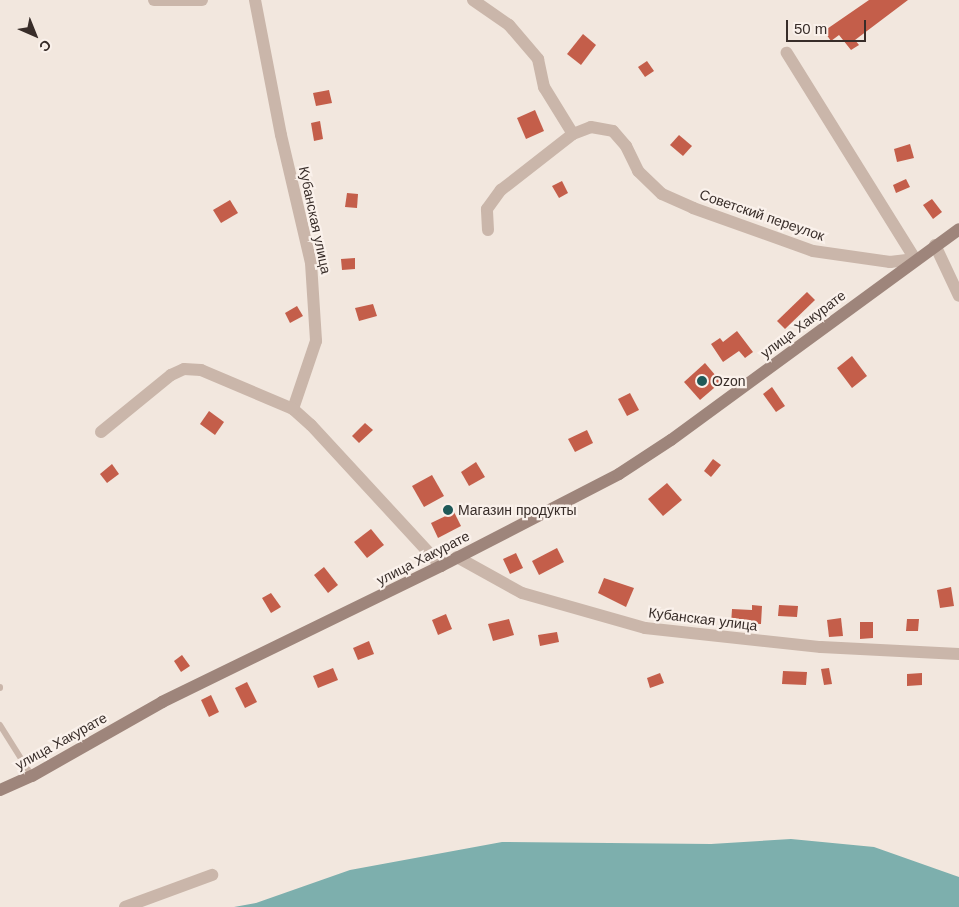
<!DOCTYPE html>
<html>
<head>
<meta charset="utf-8">
<style>
  body { margin:0 }
  #map { position:relative; width:959px; height:907px; overflow:hidden; background:#f2e7de; font-family:Helvetica,sans-serif }
  div>[style] { position:absolute }
  .water>* { inset:0; background:#7dafad }
  .building>* { inset:0; background:#c45e4a }
  .lane>* { height:6px; margin:-3px; padding:0 3px; transform-origin:3px; border-radius:3px; background:#cab6aa }
  .street>* { height:12px; margin:-6px; padding:0 6px; transform-origin:6px; border-radius:6px; background:#cab6aa }
  .secondary>* { height:12px; margin:-6px; padding:0 6px; transform-origin:6px; border-radius:6px; background:#9e857b }
  .dots>* { width:14px; height:14px; translate:-50% -50%; box-sizing:border-box; border:2px solid #faf1eb; border-radius:50% }
  span { translate:-50% -50%; white-space:nowrap; text-align:center; line-height:1.15; -webkit-text-stroke:4.5px #faf1eb; paint-order:stroke }
  .street-label { font-size:14px; color:#382d29 }
  .poi-label { font-size:14px; color:#382d29 }
  .left { translate:0 -50%; text-align:left }
  .north { position:absolute; left:10px; top:10px; width:50px; height:50px; -webkit-text-stroke:4px #faf1eb; paint-order:stroke; rotate:136deg; font-size:14px; font-weight:700; line-height:20px; text-align:center; color:#382d29 }
  .north::after { content:''; display:block; margin:auto; width:18px; height:22px; background:#382d29; clip-path:polygon(50% 0,100% 100%,50% 72%,0 100%) }
  .scale { position:absolute; left:786px; top:20px; width:80px; height:22px; box-sizing:border-box; border:2px solid #382d29; border-top:0; padding-left:6px; font-size:15px; line-height:18px; white-space:nowrap; color:#382d29; -webkit-text-stroke:4px #faf1eb; paint-order:stroke }
</style>
</head>
<body>
<div id="map">
  <div class="water">
    <div style="clip-path:polygon(791px 839px,874px 847px,959px 877px,959px 907px,234px 907px,256px 903px,350px 870px,502px 842px,711px 844px)"></div>
  </div>
  <div class="building">
    <div style="clip-path:polygon(869px 0,908px 0,855px 40px,859px 45px,851px 50px,839px 35px,831px 41px,824px 31px)"></div>
    <div style="clip-path:polygon(583px 34px,596px 45px,581px 65px,567px 54px)"></div>
    <div style="clip-path:polygon(647px 61px,654px 71px,645px 77px,638px 67px)"></div>
    <div style="clip-path:polygon(329px 90px,332px 103px,316px 106px,313px 93px)"></div>
    <div style="clip-path:polygon(535px 110px,544px 131px,526px 139px,517px 118px)"></div>
    <div style="clip-path:polygon(320px 121px,323px 139px,314px 141px,311px 123px)"></div>
    <div style="clip-path:polygon(679px 135px,692px 146px,683px 156px,670px 145px)"></div>
    <div style="clip-path:polygon(910px 144px,914px 158px,897px 162px,894px 149px)"></div>
    <div style="clip-path:polygon(906px 179px,910px 187px,896px 193px,893px 185px)"></div>
    <div style="clip-path:polygon(562px 181px,568px 193px,559px 198px,552px 186px)"></div>
    <div style="clip-path:polygon(347px 193px,358px 194px,357px 208px,345px 207px)"></div>
    <div style="clip-path:polygon(932px 199px,942px 212px,933px 219px,923px 205px)"></div>
    <div style="clip-path:polygon(230px 200px,238px 213px,221px 223px,213px 210px)"></div>
    <div style="clip-path:polygon(355px 258px,355px 269px,342px 270px,341px 259px)"></div>
    <div style="clip-path:polygon(807px 292px,815px 300px,785px 329px,777px 321px)"></div>
    <div style="clip-path:polygon(373px 304px,377px 316px,359px 321px,355px 308px)"></div>
    <div style="clip-path:polygon(297px 306px,303px 316px,290px 323px,285px 313px)"></div>
    <div style="clip-path:polygon(737px 331px,753px 352px,745px 358px,739px 351px,723px 362px,711px 344px,720px 338px,723px 342px)"></div>
    <div style="clip-path:polygon(852px 356px,867px 376px,852px 388px,837px 368px)"></div>
    <div style="clip-path:polygon(705px 363px,721px 382px,700px 400px,684px 382px)"></div>
    <div style="clip-path:polygon(772px 387px,785px 406px,776px 412px,763px 394px)"></div>
    <div style="clip-path:polygon(630px 393px,639px 410px,627px 416px,618px 399px)"></div>
    <div style="clip-path:polygon(209px 411px,224px 422px,215px 435px,200px 424px)"></div>
    <div style="clip-path:polygon(365px 423px,373px 430px,359px 443px,352px 436px)"></div>
    <div style="clip-path:polygon(587px 430px,593px 443px,575px 452px,568px 439px)"></div>
    <div style="clip-path:polygon(713px 459px,721px 465px,711px 477px,704px 471px)"></div>
    <div style="clip-path:polygon(476px 462px,485px 477px,469px 486px,461px 472px)"></div>
    <div style="clip-path:polygon(112px 464px,119px 474px,107px 483px,100px 474px)"></div>
    <div style="clip-path:polygon(432px 475px,444px 496px,424px 507px,412px 486px)"></div>
    <div style="clip-path:polygon(667px 483px,682px 500px,663px 516px,648px 499px)"></div>
    <div style="clip-path:polygon(454px 512px,461px 526px,438px 538px,431px 523px)"></div>
    <div style="clip-path:polygon(371px 529px,384px 545px,367px 558px,354px 542px)"></div>
    <div style="clip-path:polygon(557px 548px,564px 562px,539px 575px,532px 561px)"></div>
    <div style="clip-path:polygon(516px 553px,523px 568px,510px 574px,503px 559px)"></div>
    <div style="clip-path:polygon(324px 567px,338px 585px,328px 593px,314px 575px)"></div>
    <div style="clip-path:polygon(604px 578px,634px 588px,626px 607px,598px 593px)"></div>
    <div style="clip-path:polygon(951px 587px,954px 606px,940px 608px,937px 590px)"></div>
    <div style="clip-path:polygon(271px 593px,281px 607px,271px 613px,262px 598px)"></div>
    <div style="clip-path:polygon(752px 605px,762px 606px,761px 624px,731px 624px,732px 609px,752px 610px)"></div>
    <div style="clip-path:polygon(779px 605px,798px 606px,797px 617px,778px 616px)"></div>
    <div style="clip-path:polygon(446px 614px,452px 629px,438px 635px,432px 620px)"></div>
    <div style="clip-path:polygon(841px 618px,843px 636px,829px 637px,827px 620px)"></div>
    <div style="clip-path:polygon(509px 619px,514px 635px,493px 641px,488px 624px)"></div>
    <div style="clip-path:polygon(907px 619px,919px 619px,918px 631px,906px 631px)"></div>
    <div style="clip-path:polygon(860px 622px,873px 622px,873px 638px,860px 639px)"></div>
    <div style="clip-path:polygon(557px 632px,559px 642px,540px 646px,538px 635px)"></div>
    <div style="clip-path:polygon(369px 641px,374px 654px,358px 660px,353px 648px)"></div>
    <div style="clip-path:polygon(182px 655px,190px 666px,181px 672px,174px 661px)"></div>
    <div style="clip-path:polygon(333px 668px,338px 680px,318px 688px,313px 676px)"></div>
    <div style="clip-path:polygon(829px 668px,832px 684px,824px 685px,821px 669px)"></div>
    <div style="clip-path:polygon(783px 671px,807px 672px,806px 685px,782px 684px)"></div>
    <div style="clip-path:polygon(660px 673px,664px 683px,650px 688px,647px 678px)"></div>
    <div style="clip-path:polygon(922px 673px,922px 685px,907px 686px,907px 674px)"></div>
    <div style="clip-path:polygon(247px 682px,257px 702px,245px 708px,235px 688px)"></div>
    <div style="clip-path:polygon(211px 695px,219px 712px,209px 717px,201px 700px)"></div>
  </div>
  <div class="lane">
    <div style="left:0;top:687px;width:1px;rotate:90deg"></div>
    <div style="left:0;top:725px;width:60px;rotate:57.9deg"></div>
  </div>
  <div class="street">
    <div style="left:154px;top:0;width:48px"></div>
    <div style="left:255px;top:0;width:137px;rotate:79.1deg"></div>
    <div style="left:281px;top:135px;width:131px;rotate:76.8deg"></div>
    <div style="left:311px;top:263px;width:78px;rotate:86.3deg"></div>
    <div style="left:316px;top:341px;width:72px;rotate:108.7deg"></div>
    <div style="left:293px;top:409px;width:24px;rotate:42deg"></div>
    <div style="left:311px;top:425px;width:192px;rotate:47.3deg"></div>
    <div style="left:473px;top:0;width:44px;rotate:34.8deg"></div>
    <div style="left:509px;top:25px;width:45px;rotate:49.5deg"></div>
    <div style="left:538px;top:59px;width:29px;rotate:78deg"></div>
    <div style="left:544px;top:87px;width:55px;rotate:58.3deg"></div>
    <div style="left:488px;top:230px;width:21px;rotate:-93deg"></div>
    <div style="left:487px;top:209px;width:24px;rotate:-54deg"></div>
    <div style="left:501px;top:190px;width:91px;rotate:-37.9deg"></div>
    <div style="left:573px;top:134px;width:19px;rotate:-21deg"></div>
    <div style="left:591px;top:127px;width:22px;rotate:10deg"></div>
    <div style="left:613px;top:131px;width:20px;rotate:49deg"></div>
    <div style="left:626px;top:146px;width:28px;rotate:64deg"></div>
    <div style="left:638px;top:171px;width:33px;rotate:44deg"></div>
    <div style="left:662px;top:194px;width:34px;rotate:24deg"></div>
    <div style="left:693px;top:208px;width:127px;rotate:19.7deg"></div>
    <div style="left:813px;top:251px;width:78px;rotate:8.1deg"></div>
    <div style="left:890px;top:262px;width:25px;rotate:-7deg"></div>
    <div style="left:915px;top:259px;width:243px;rotate:-121.9deg"></div>
    <div style="left:935px;top:245px;width:56px;rotate:64.8deg"></div>
    <div style="left:101px;top:432px;width:90px;rotate:-39.2deg"></div>
    <div style="left:171px;top:375px;width:14px;rotate:-25deg"></div>
    <div style="left:184px;top:369px;width:17px;rotate:3deg"></div>
    <div style="left:201px;top:370px;width:100px;rotate:23deg"></div>
    <div style="left:457px;top:557px;width:74px;rotate:29deg"></div>
    <div style="left:522px;top:593px;width:128px;rotate:15.9deg"></div>
    <div style="left:645px;top:628px;width:177px;rotate:6.2deg"></div>
    <div style="left:821px;top:647px;width:138px;rotate:2.9deg"></div>
    <div style="left:125px;top:907px;width:93px;rotate:-20.2deg"></div>
  </div>
  <div class="secondary">
    <div style="left:0;top:790px;width:35px;rotate:-24deg"></div>
    <div style="left:32px;top:776px;width:150px;rotate:-29.6deg"></div>
    <div style="left:162px;top:702px;width:310px;rotate:-26deg"></div>
    <div style="left:441px;top:566px;width:200px;rotate:-27.3deg"></div>
    <div style="left:619px;top:474px;width:62px;rotate:-33.2deg"></div>
    <div style="left:671px;top:440px;width:357px;rotate:-36.2deg"></div>
  </div>
  <div class="dots">
    <div style="left:702px;top:381px;background:#1f5958"></div>
    <div style="left:448px;top:510px;background:#1f5958"></div>
  </div>
  <div class="street-label">
    <span style="left:762px;top:215px;rotate:19deg">Советский переулок</span>
    <span style="left:315px;top:220px;rotate:78deg">Кубанская улица</span>
    <span style="left:803px;top:324px;rotate:-37deg">улица Хакурате</span>
    <span style="left:423px;top:558px;rotate:-27deg">улица Хакурате</span>
    <span style="left:703px;top:619px;rotate:7deg">Кубанская улица</span>
    <span style="left:61px;top:741px;rotate:-29deg">улица Хакурате</span>
  </div>
  <div class="poi-label">
    <span class="left" style="left:712px;top:381px">Ozon</span>
    <span class="left" style="left:458px;top:510px">Магазин продукты</span>
  </div>
  <div class="north">С</div>
  <div class="scale">50 m</div>
</div>
</body>
</html>
